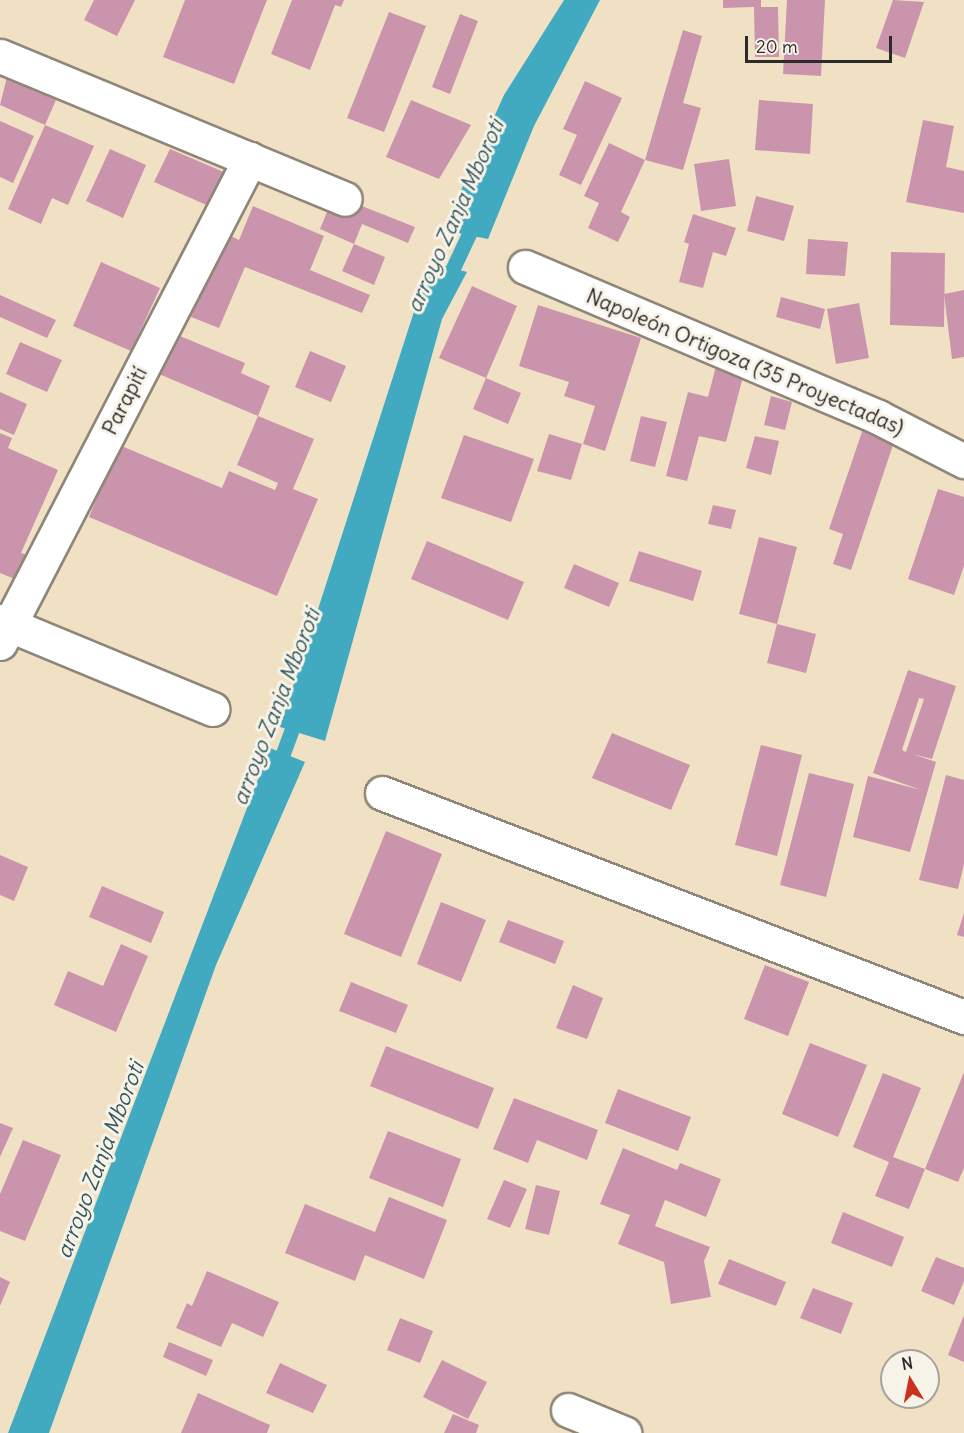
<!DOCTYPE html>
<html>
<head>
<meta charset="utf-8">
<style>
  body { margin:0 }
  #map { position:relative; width:964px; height:1433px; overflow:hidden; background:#f1e1c4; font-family:Delius,sans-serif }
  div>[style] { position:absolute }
  .water>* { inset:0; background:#41aac1 }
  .stream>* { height:15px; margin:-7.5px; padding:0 7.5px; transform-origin:7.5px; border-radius:7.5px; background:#41aac1 }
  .building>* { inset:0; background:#cb94ad }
  .roads { filter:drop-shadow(2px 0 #8e8678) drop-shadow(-2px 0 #8e8678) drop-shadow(0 2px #8e8678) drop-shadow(0 -2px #8e8678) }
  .street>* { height:33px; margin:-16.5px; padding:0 16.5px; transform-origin:16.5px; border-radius:16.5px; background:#fff }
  span { translate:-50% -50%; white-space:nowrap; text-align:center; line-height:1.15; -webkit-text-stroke:6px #f7f3e8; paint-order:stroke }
  .street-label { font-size:21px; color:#2b2b2b }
  .water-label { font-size:22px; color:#335760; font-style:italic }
  .north { position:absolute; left:880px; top:1349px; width:60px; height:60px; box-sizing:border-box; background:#f7f3e8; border:2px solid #a5a39c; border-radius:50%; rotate:350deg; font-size:16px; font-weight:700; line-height:24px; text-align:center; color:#2b2b2b }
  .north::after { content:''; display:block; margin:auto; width:21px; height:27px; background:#c8321e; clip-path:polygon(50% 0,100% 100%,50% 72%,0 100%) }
  .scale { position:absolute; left:745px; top:36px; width:147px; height:27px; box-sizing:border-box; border:3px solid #2b2b2b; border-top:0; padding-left:8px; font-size:18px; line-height:21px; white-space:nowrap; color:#2b2b2b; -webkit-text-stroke:4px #f7f3e8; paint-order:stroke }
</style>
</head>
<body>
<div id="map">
  <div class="water">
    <div style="clip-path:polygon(564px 0,600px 0,534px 126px,488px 239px,443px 230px,504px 95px)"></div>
    <div style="clip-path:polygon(430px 262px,467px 272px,442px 319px,325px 741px,280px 727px)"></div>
    <div style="clip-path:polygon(270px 748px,305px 762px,216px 965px,49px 1433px,8px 1433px)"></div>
  </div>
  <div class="stream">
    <div style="left:445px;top:285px;width:75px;rotate:-64.8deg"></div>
    <div style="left:276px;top:772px;width:63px;rotate:-69.6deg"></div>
  </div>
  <div class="building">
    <div style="clip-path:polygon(94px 0,135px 0,117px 36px,84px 20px)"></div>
    <div style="clip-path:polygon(185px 0,267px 0,234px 84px,163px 57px)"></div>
    <div style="clip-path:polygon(292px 0,344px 0,341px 7px,335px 5px,310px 70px,271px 54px)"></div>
    <div style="clip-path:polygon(723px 0,761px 0,761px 7px,778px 7px,779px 57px,755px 57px,754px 7px,723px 8px)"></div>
    <div style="clip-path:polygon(787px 0,825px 0,821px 76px,783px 74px)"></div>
    <div style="clip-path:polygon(893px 0,924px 2px,905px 58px,876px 48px)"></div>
    <div style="clip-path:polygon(389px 12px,426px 26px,384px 132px,347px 118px)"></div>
    <div style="clip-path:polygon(460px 14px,478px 21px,450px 94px,432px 87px)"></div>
    <div style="clip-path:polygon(683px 30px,702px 36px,683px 103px,701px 108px,683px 170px,645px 160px)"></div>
    <div style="clip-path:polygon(7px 77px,56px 100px,45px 125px,0 105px)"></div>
    <div style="clip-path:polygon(585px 81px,622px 98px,581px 185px,559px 175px,577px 135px,563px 129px)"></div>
    <div style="clip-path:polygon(411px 100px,471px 125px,439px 179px,386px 157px)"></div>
    <div style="clip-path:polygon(759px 100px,813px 104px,810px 154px,755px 150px)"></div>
    <div style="clip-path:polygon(923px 120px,954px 126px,946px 167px,964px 171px,964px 213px,906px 202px)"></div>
    <div style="clip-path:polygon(0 121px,34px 136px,13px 183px,0 177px)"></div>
    <div style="clip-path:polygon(45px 125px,94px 146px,68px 205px,52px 198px,41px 224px,8px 209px)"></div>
    <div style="clip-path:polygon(609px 143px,645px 160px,621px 212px,630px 217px,618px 242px,588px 228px,599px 203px,584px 196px)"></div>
    <div style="clip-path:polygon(110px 149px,146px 165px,123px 218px,86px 201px)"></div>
    <div style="clip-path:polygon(170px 149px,226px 173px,211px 207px,154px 182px)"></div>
    <div style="clip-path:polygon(729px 159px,736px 206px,701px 211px,694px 164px)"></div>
    <div style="clip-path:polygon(334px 195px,415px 227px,408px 243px,362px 224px,354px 244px,320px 229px)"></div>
    <div style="clip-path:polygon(756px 196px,794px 206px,784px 241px,747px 231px)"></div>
    <div style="clip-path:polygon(253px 206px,324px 236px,310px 270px,370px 295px,362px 313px,245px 267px,219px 328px,191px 317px,227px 234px,239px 240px)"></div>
    <div style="clip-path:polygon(693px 214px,736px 228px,726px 256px,713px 252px,703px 288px,679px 282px,689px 244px,684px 242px)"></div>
    <div style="clip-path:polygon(808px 239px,848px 242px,845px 276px,806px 274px)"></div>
    <div style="clip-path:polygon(354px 244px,385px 257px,374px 285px,342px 271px)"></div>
    <div style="clip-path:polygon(891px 252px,945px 253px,944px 327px,890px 325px)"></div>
    <div style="clip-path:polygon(101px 262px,160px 288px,131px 351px,73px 326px)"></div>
    <div style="clip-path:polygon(472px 286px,517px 306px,486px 378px,439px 358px)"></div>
    <div style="clip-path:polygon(964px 290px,964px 357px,952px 359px,944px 294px)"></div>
    <div style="clip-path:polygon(0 295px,56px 320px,47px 338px,0 317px)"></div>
    <div style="clip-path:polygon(781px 297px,825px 309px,820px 329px,776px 317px)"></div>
    <div style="clip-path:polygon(859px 303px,869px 358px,836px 364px,827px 309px)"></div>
    <div style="clip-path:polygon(538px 305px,641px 338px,605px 451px,583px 444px,595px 406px,564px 396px,569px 382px,519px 366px)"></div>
    <div style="clip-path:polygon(175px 334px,245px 363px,241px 373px,270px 386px,258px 416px,159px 374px)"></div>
    <div style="clip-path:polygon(20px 342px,62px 360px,47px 392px,6px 374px)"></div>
    <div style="clip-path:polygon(310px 351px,346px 366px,331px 402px,295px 387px)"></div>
    <div style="clip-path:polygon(717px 362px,745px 369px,726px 442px,699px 436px,687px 481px,666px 476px,688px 392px,708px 397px)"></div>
    <div style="clip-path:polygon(486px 378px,521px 393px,508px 424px,473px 409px)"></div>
    <div style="clip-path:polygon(0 392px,27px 404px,14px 435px,0 429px)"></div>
    <div style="clip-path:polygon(771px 396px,792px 402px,785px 430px,764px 425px)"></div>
    <div style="clip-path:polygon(258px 416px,314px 439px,293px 489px,318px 499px,277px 596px,89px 517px,119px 445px,222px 488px,229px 471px,275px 490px,278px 483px,237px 465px)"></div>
    <div style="clip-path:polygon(641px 416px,667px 422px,655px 467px,630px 461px)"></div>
    <div style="clip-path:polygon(865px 423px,897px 433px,851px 570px,833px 564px,843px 534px,829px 529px)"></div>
    <div style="clip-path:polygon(0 433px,12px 438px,8px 448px,58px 470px,21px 553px,28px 555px,17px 580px,0 573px)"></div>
    <div style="clip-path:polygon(549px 434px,582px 444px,571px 480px,537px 471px)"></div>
    <div style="clip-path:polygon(464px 435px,534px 459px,511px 522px,441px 498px)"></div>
    <div style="clip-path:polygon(755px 436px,779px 441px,771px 475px,746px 468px)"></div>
    <div style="clip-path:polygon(938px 489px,964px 497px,964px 566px,954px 595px,908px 579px)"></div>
    <div style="clip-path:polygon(713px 505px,736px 510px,731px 529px,708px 524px)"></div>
    <div style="clip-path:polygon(759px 537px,797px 547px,777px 624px,816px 634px,806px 673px,767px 663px,777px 624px,739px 614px)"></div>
    <div style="clip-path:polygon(427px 541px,524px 582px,508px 620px,411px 579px)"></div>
    <div style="clip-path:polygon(639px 551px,702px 571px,693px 601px,629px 581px)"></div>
    <div style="clip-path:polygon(574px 564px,619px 583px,609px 607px,564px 588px)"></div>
    <div style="clip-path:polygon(evenodd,908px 670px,956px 686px,932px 759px,913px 754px,936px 762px,910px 852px,853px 837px,868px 776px,921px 790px,873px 773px,908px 670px,919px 698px,924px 699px,906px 752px,902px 750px,919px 698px)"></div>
    <div style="clip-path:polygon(612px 733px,690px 765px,671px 810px,592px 778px)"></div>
    <div style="clip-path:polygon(761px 745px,802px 755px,777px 856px,735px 845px)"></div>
    <div style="clip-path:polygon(809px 773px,854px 784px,826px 897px,780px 885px)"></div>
    <div style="clip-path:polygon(946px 775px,964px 780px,964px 864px,958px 889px,919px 880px)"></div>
    <div style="clip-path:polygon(386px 831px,442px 854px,401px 957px,344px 934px)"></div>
    <div style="clip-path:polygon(0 855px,28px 867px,14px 901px,0 895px)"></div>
    <div style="clip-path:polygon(102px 886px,164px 912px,151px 943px,89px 917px)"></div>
    <div style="clip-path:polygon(441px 902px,486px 920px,461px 982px,417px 964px)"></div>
    <div style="clip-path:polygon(964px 913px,964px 937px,957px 935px)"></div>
    <div style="clip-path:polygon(508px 920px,564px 941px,555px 964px,499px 942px)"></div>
    <div style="clip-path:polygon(121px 944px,148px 956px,116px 1032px,54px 1005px,68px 971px,103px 986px)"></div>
    <div style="clip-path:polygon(765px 965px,809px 982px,788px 1036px,744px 1019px)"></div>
    <div style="clip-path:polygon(351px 982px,408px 1005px,396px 1033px,339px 1011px)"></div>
    <div style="clip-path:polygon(573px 985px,603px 998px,587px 1039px,556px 1028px)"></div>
    <div style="clip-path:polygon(810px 1043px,867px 1065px,838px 1137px,782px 1114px)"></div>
    <div style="clip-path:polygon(386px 1046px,494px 1088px,478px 1129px,370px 1086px)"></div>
    <div style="clip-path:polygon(964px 1072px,964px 1168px,958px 1182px,925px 1169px)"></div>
    <div style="clip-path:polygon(883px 1073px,921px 1088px,893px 1157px,925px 1169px,909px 1209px,875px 1196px,889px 1162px,853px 1147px)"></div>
    <div style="clip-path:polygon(618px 1089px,691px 1117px,678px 1151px,605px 1123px)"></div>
    <div style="clip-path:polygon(514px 1098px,598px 1130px,587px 1160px,537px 1140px,528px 1163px,493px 1149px)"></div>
    <div style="clip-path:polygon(0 1123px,13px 1128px,0 1157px)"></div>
    <div style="clip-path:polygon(388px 1131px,461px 1159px,443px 1207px,369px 1178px)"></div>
    <div style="clip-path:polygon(23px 1140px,61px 1155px,25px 1241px,0 1231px,0 1194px)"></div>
    <div style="clip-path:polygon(623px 1148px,677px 1170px,680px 1163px,721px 1179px,706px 1217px,665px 1200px,655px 1226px,710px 1247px,704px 1261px,711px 1297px,671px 1304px,664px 1262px,618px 1244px,630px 1215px,600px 1204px)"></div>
    <div style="clip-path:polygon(504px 1180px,527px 1189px,510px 1228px,487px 1219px)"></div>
    <div style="clip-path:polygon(536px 1185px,560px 1191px,549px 1235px,525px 1229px)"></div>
    <div style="clip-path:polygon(389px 1197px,447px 1220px,424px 1279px,365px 1255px,355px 1281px,285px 1253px,305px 1204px,375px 1232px)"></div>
    <div style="clip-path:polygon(843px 1212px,904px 1237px,892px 1267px,831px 1243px)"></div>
    <div style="clip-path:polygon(936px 1257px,964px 1268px,964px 1281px,954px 1305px,921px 1291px)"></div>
    <div style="clip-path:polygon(729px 1259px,786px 1282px,776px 1306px,718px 1284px)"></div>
    <div style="clip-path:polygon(207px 1271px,279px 1302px,263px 1337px,232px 1323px,221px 1347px,176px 1328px,187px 1303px,192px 1306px)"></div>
    <div style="clip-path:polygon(0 1277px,10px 1282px,0 1306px)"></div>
    <div style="clip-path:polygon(813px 1288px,853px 1303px,841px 1334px,800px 1318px)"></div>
    <div style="clip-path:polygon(964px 1315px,964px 1362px,948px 1355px)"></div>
    <div style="clip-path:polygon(400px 1318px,433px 1331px,420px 1363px,387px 1350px)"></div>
    <div style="clip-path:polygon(169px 1342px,213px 1360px,206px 1376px,163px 1357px)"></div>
    <div style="clip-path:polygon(442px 1360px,487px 1382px,468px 1419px,423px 1397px)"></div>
    <div style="clip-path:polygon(280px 1363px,327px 1385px,313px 1413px,266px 1393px)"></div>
    <div style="clip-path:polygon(198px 1393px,270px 1425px,267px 1433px,181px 1433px)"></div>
    <div style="clip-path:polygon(453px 1414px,479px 1425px,476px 1433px,444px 1433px)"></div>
  </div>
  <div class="roads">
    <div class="street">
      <div style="left:0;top:56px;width:373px;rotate:22.5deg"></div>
      <div style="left:525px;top:267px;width:384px;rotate:23deg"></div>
      <div style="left:878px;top:417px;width:97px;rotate:27.1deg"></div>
      <div style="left:0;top:621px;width:230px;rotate:22.5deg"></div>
      <div style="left:0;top:643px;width:545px;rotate:-62.68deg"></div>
      <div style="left:382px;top:793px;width:624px;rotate:21.05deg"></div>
      <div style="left:568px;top:1410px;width:61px;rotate:22.3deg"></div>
    </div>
  </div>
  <div class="street-label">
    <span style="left:745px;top:362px;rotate:23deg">Napoleón Ortigoza (35 Proyectadas)</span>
    <span style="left:125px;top:401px;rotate:-63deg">Parapití</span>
  </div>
  <div class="water-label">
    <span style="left:455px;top:216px;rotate:-66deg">arroyo Zanja Mboroti</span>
    <span style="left:276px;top:707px;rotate:-69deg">arroyo Zanja Mboroti</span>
    <span style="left:100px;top:1160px;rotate:-69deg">arroyo Zanja Mboroti</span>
  </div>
  <div class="north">N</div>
  <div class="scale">20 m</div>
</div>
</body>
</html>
